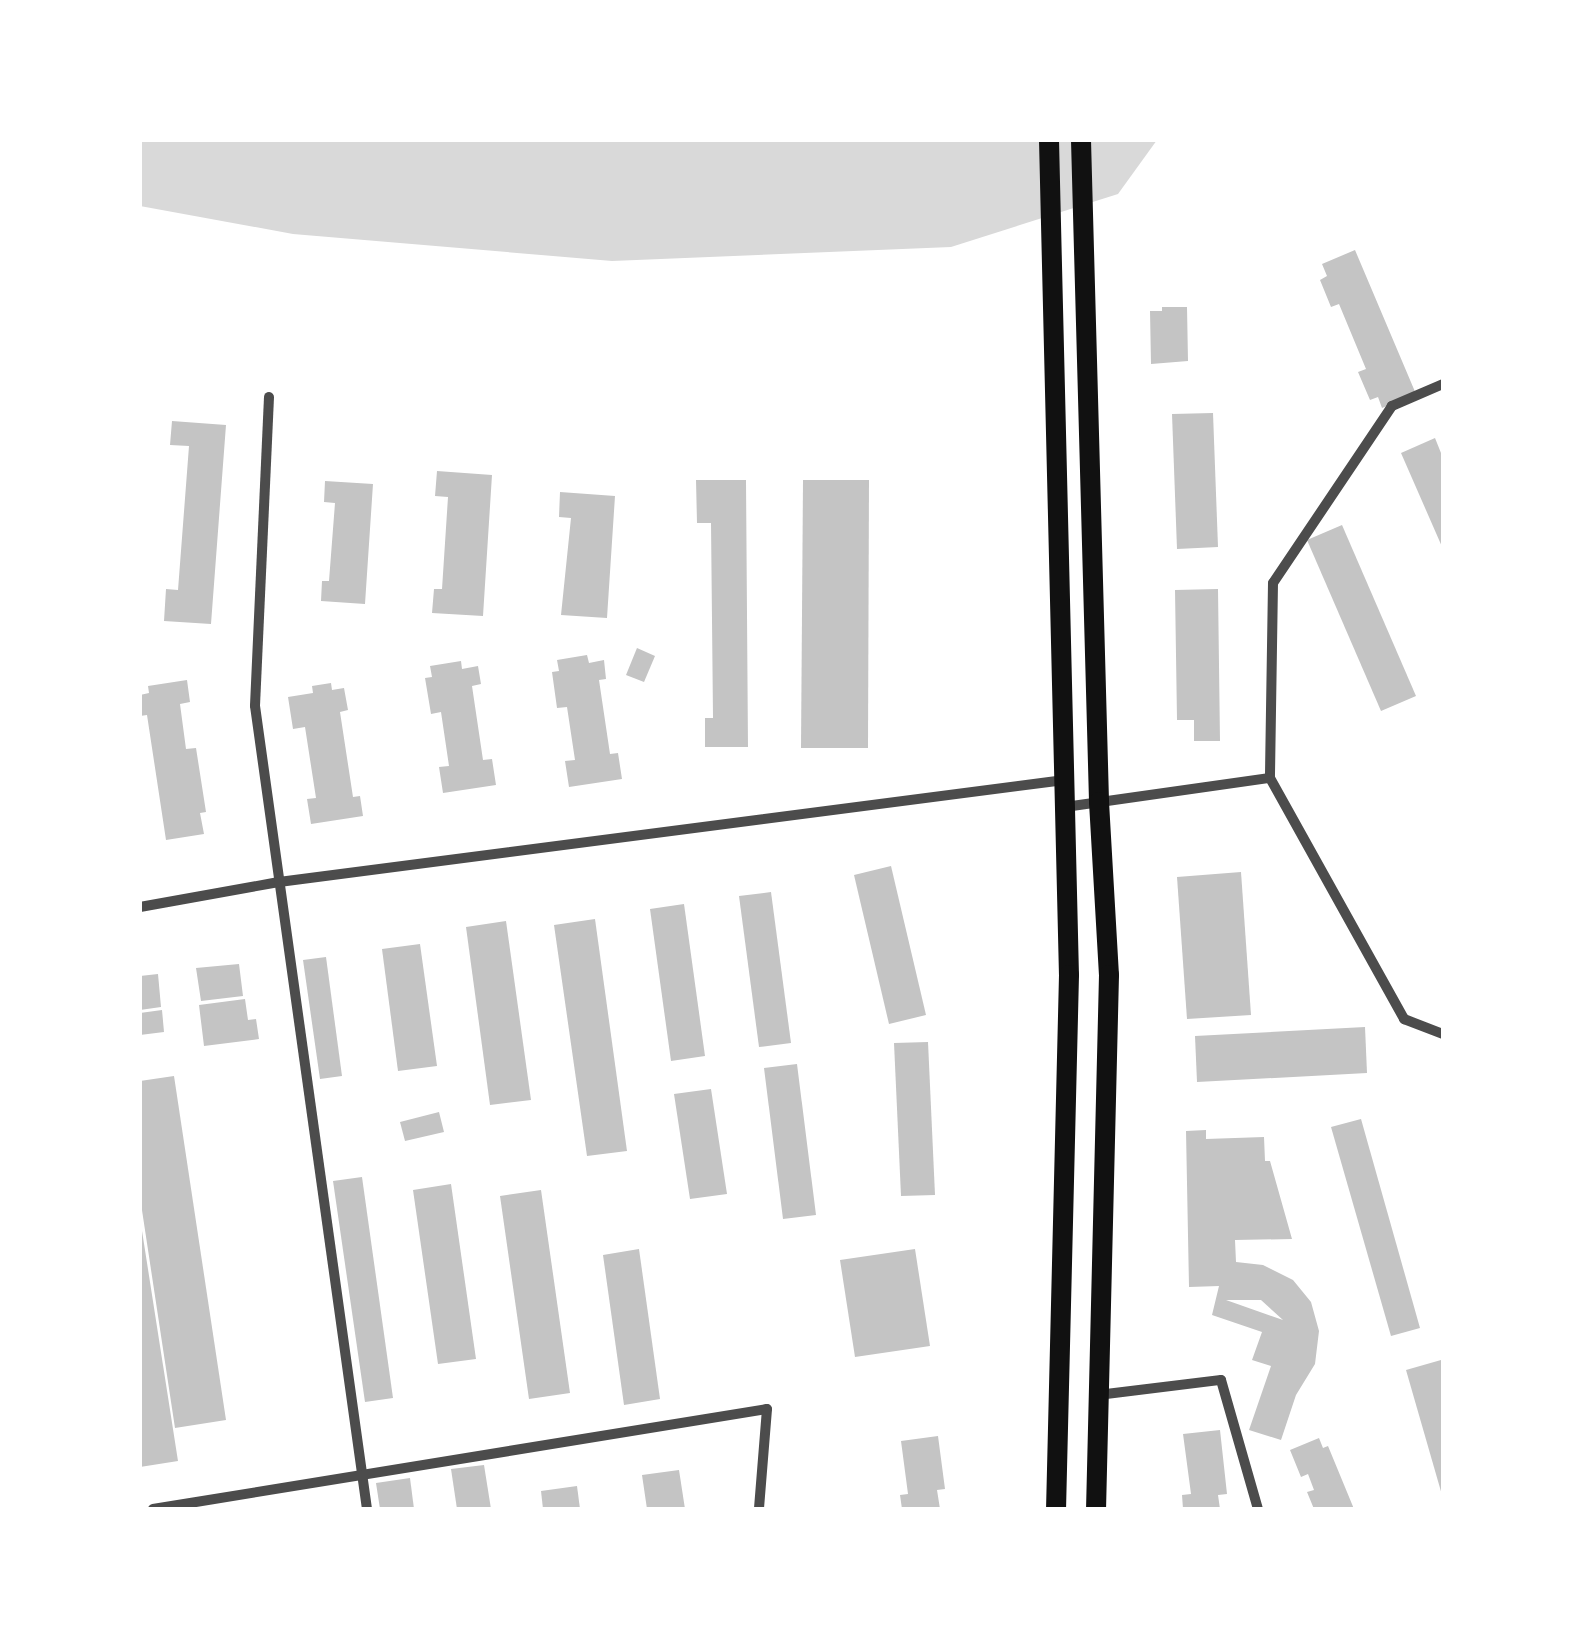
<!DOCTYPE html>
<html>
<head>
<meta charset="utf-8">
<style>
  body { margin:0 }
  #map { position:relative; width:1583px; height:1649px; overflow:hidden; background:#fff; font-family:"Libre Baskerville",serif }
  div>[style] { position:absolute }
  .water>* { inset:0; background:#d9d9d9 }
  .building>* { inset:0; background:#c4c4c4 }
  .minor>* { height:10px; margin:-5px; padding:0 5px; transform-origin:5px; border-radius:5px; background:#4c4c4c }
  .secondary>* { height:20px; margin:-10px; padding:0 10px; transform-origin:10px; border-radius:10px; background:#111 }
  span { translate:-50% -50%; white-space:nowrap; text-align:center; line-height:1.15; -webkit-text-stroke:9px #fff; paint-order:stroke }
  .frame { position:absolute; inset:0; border:142px solid #fff; pointer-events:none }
</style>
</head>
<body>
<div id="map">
  <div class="water">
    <div style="clip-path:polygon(140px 140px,1157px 140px,1118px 194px,951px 247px,612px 261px,293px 234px,140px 206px)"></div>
  </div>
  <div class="building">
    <div style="clip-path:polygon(1355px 250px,1416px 394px,1382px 408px,1378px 397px,1370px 400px,1358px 372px,1366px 369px,1339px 304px,1331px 307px,1320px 280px,1327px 276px,1322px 264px)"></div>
    <div style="clip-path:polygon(1162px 307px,1187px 307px,1188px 361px,1151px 364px,1150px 311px,1162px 311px)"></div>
    <div style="clip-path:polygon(1213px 413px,1218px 547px,1177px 549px,1172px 414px)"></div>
    <div style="clip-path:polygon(172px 421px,226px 425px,211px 624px,164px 621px,166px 589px,178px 590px,189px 446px,170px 445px)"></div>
    <div style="clip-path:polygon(1435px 438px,1443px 458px,1443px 549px,1401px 453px)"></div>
    <div style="clip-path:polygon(437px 471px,492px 475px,483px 616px,432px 613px,434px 589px,442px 589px,448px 497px,435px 496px)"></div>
    <div style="clip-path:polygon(696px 480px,746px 480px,748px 747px,705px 747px,705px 718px,713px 718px,711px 523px,697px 523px)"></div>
    <div style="clip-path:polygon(803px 480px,869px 480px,868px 748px,801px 748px)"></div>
    <div style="clip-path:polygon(325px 481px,373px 484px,365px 604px,321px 601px,322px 581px,329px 581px,335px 503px,324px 502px)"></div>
    <div style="clip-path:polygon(560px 492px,615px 496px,607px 618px,561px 615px,571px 518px,559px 517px)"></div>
    <div style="clip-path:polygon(1342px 525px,1416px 696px,1381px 711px,1307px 540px)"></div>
    <div style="clip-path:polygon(1218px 589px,1220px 741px,1194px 741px,1194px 720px,1177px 720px,1175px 590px)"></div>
    <div style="clip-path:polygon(637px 648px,655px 656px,644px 682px,626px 675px)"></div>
    <div style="clip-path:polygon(587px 655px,589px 663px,604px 660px,606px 679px,599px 680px,610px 754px,618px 753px,622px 779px,569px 787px,565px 761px,575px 760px,567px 707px,557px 708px,552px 672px,559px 671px,557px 660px)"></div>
    <div style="clip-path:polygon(461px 661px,462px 669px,478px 666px,481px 684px,472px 686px,483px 760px,492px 759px,496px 785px,443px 793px,439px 767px,449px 766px,441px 712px,431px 714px,425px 678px,432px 677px,430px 666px)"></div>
    <div style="clip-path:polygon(187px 680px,190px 702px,180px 704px,186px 749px,196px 748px,206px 812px,200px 813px,204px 834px,166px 840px,147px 715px,140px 716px,140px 695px,149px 693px,148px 686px)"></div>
    <div style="clip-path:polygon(331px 683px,332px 690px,344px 688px,348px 710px,340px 712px,353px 797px,360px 796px,363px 816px,311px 824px,307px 799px,316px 798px,305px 727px,293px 729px,288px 697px,313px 693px,312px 686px)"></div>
    <div style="clip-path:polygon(891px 866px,926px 1015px,889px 1024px,854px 875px)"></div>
    <div style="clip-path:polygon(1241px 872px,1251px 1015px,1187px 1019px,1177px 877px)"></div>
    <div style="clip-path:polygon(771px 892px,791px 1043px,759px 1047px,739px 896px)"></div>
    <div style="clip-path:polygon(684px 904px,705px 1056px,671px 1061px,650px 909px)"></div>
    <div style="clip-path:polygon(595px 919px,627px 1151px,587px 1156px,554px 925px)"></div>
    <div style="clip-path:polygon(506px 921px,531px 1100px,490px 1105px,466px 927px)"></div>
    <div style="clip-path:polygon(420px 944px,437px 1066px,398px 1071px,382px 949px)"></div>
    <div style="clip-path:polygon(326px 957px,342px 1076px,320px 1079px,303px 960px)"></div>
    <div style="clip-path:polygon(239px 964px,243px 996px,201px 1001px,196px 968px)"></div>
    <div style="clip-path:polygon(158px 974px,161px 1007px,140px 1010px,140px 976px)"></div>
    <div style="clip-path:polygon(245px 999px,248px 1020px,256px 1019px,259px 1039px,204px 1046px,199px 1005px)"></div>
    <div style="clip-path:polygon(162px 1010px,164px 1032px,140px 1035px,140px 1013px)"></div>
    <div style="clip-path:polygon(1365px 1027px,1367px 1073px,1197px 1082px,1195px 1036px)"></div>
    <div style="clip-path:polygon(928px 1042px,935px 1195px,901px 1196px,894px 1043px)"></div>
    <div style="clip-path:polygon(797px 1064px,816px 1215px,783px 1219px,764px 1068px)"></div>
    <div style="clip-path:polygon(174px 1076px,226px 1420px,175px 1428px,140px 1197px,140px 1081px)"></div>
    <div style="clip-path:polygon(711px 1089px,727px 1194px,690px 1199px,674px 1094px)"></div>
    <div style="clip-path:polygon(439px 1112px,444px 1132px,405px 1141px,400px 1122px)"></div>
    <div style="clip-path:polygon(1361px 1119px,1420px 1328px,1391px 1336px,1331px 1127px)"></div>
    <div style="clip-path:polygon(evenodd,1206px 1130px,1206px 1139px,1264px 1137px,1265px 1161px,1270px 1161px,1292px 1239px,1235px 1240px,1236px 1262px,1263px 1265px,1293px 1280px,1311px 1302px,1319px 1331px,1315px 1364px,1296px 1395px,1281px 1440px,1249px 1430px,1271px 1366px,1252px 1360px,1262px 1332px,1212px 1315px,1219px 1286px,1189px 1287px,1186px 1131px,1206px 1130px,1226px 1300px,1261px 1300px,1283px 1320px,1226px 1300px)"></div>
    <div style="clip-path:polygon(362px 1177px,393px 1398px,365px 1402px,333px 1181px)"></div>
    <div style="clip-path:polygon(451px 1184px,476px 1359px,438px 1364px,413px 1190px)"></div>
    <div style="clip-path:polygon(541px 1190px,570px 1393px,529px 1399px,500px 1196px)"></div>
    <div style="clip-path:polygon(142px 1231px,178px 1461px,140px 1467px,140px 1232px)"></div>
    <div style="clip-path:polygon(639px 1249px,660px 1399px,624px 1405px,603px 1255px)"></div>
    <div style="clip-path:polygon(915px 1249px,930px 1346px,855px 1357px,840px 1260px)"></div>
    <div style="clip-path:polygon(1441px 1360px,1443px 1368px,1442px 1495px,1406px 1370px)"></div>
    <div style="clip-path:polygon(1220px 1430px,1227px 1494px,1218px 1495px,1220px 1509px,1183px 1509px,1182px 1495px,1191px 1494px,1183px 1434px)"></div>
    <div style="clip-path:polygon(938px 1436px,945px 1489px,937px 1490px,940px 1509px,902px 1509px,900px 1495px,908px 1494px,901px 1441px)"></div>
    <div style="clip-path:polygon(1319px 1438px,1323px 1448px,1328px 1446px,1354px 1509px,1314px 1509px,1307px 1492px,1314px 1490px,1308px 1474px,1301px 1477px,1290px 1450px)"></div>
    <div style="clip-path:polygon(484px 1465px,491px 1509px,457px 1509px,451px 1469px)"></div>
    <div style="clip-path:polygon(679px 1470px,685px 1509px,647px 1509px,642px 1475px)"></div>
    <div style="clip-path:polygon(410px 1478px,414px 1509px,380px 1509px,376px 1483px)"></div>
    <div style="clip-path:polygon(577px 1486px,580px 1509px,543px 1509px,541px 1491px)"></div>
  </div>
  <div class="minor">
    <div style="left:1443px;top:384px;width:56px;rotate:156.7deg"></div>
    <div style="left:1392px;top:406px;width:213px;rotate:123.9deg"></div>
    <div style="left:1273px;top:583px;width:195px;rotate:90.9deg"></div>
    <div style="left:1270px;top:778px;width:276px;rotate:60.9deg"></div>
    <div style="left:1404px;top:1019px;width:42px;rotate:21deg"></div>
    <div style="left:269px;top:397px;width:309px;rotate:92.6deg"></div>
    <div style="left:255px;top:706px;width:811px;rotate:82.06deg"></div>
    <div style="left:1065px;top:807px;width:207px;rotate:-8.1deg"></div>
    <div style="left:140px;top:907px;width:141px;rotate:-10.2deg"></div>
    <div style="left:279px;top:882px;width:792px;rotate:-7.4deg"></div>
    <div style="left:1098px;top:1395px;width:124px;rotate:-7deg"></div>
    <div style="left:1221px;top:1380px;width:134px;rotate:74deg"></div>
    <div style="left:153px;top:1509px;width:622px;rotate:-9.25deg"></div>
    <div style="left:767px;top:1409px;width:100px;rotate:94.6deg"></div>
  </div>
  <div class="secondary">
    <div style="left:1049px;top:140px;width:835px;rotate:88.63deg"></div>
    <div style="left:1069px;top:975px;width:534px;rotate:91.39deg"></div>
    <div style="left:1081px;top:140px;width:662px;rotate:88.44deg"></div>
    <div style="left:1099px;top:802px;width:173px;rotate:86.7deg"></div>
    <div style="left:1109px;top:975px;width:534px;rotate:91.39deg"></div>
  </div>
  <div class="frame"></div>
</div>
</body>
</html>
